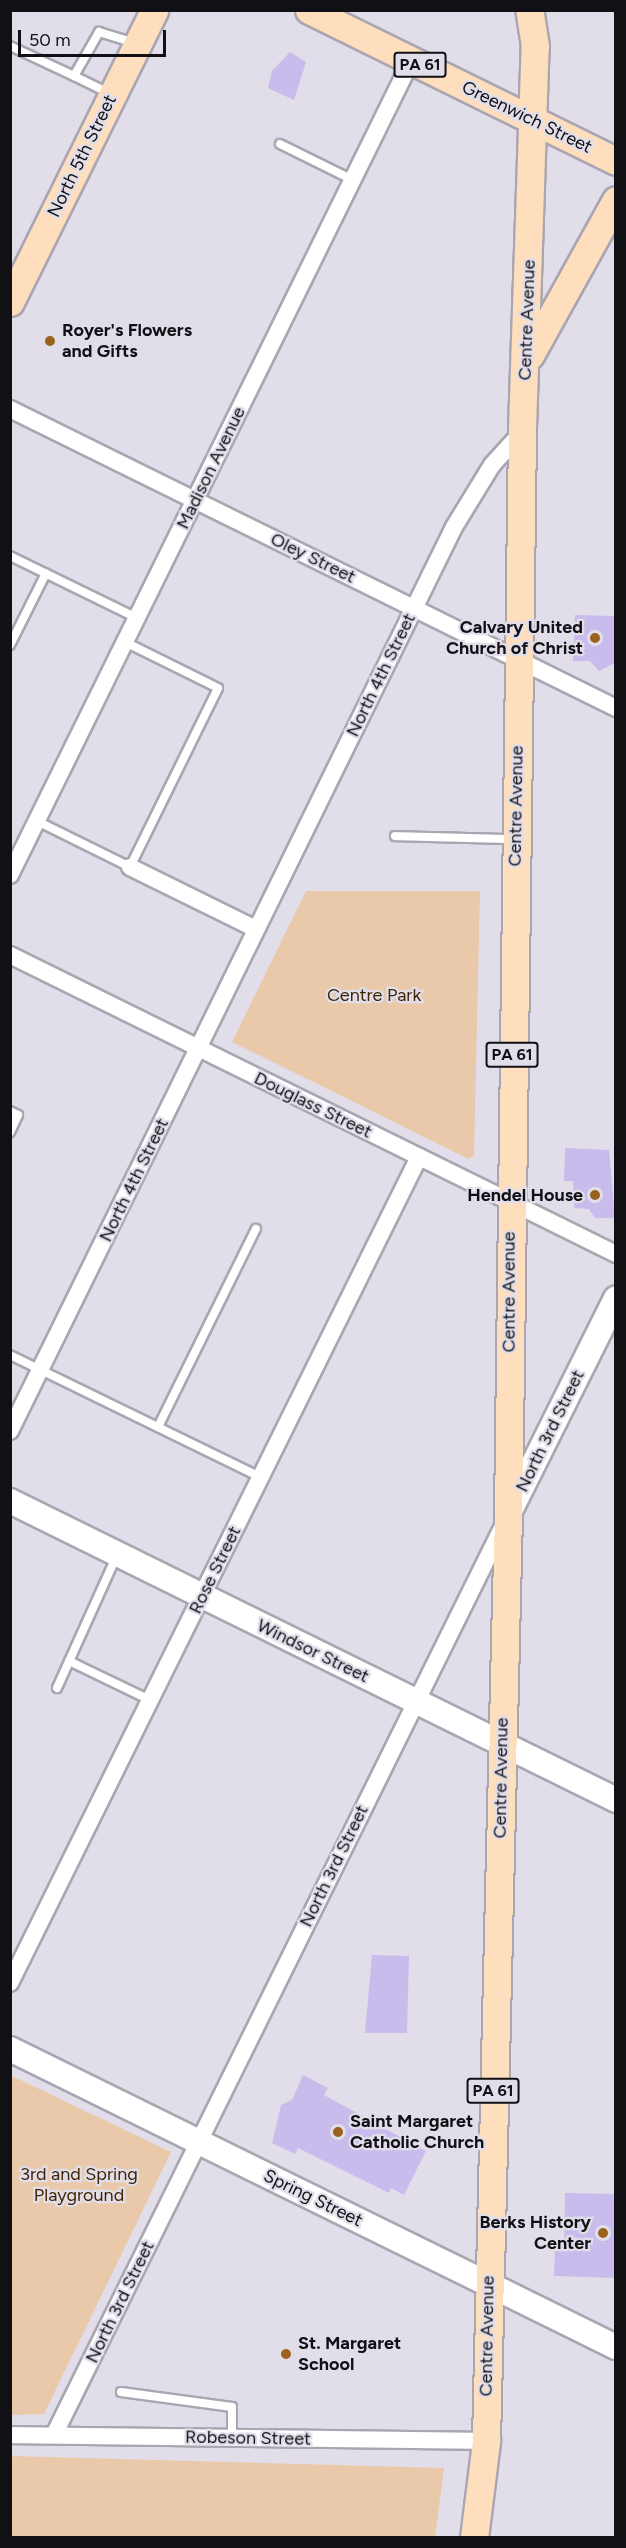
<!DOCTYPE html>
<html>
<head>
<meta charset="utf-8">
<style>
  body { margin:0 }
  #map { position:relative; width:626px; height:2548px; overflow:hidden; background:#e1deea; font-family:Figtree,sans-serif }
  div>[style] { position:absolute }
  .green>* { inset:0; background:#e9c9a9 }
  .building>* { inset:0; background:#cabbed }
  .roads { filter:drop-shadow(2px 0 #a9a6b1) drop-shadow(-2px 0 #a9a6b1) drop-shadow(0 2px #a9a6b1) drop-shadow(0 -2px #a9a6b1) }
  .lane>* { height:8px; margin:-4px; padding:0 4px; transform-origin:4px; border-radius:4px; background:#fff }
  .street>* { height:16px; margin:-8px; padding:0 8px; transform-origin:8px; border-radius:8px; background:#fff }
  .secondary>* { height:24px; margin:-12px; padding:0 12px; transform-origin:12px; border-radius:12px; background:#fff }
  .primary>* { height:27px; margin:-13.5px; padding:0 13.5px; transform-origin:13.5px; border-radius:13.5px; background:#fedebd }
  .dots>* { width:16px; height:16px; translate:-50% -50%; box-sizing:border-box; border:3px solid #e1deea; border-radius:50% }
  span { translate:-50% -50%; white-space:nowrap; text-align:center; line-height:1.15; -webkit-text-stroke:4.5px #e1deea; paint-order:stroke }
  .shield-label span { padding:2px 4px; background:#e1deea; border:2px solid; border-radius:4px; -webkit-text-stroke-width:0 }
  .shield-label { font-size:16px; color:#111014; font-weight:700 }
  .street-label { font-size:18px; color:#111014 }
  .poi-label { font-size:18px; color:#111014; font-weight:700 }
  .left { translate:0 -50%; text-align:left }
  .right { translate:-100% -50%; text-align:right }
  .park-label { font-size:18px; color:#402504 }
  .frame { position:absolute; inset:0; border:12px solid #111014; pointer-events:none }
  .scale { position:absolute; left:18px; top:30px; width:148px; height:27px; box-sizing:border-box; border:3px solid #111014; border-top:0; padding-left:8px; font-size:18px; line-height:21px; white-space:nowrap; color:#111014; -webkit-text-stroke:4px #e1deea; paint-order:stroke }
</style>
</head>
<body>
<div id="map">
  <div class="green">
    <div style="clip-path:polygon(306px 891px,480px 891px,474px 1155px,469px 1159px,232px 1042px)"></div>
    <div style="clip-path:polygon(10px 2075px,171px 2152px,44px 2414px,11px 2415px)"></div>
    <div style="clip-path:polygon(11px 2456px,444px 2468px,435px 2537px,11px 2538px)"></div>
  </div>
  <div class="building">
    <div style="clip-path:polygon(290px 52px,306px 62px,294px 100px,268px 88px,272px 71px)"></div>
    <div style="clip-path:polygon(575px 615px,615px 616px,615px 663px,599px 671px,590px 661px,573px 661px)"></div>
    <div style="clip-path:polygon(565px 1148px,609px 1150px,615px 1218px,595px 1218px,589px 1209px,574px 1208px,573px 1181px,564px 1181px)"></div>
    <div style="clip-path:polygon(372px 1955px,409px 1956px,407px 2033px,365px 2033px)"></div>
    <div style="clip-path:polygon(303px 2075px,328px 2088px,324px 2095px,426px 2151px,404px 2195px,391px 2188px,389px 2193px,298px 2148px,295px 2154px,272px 2143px,281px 2105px,292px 2100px)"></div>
    <div style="clip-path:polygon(565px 2193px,615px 2194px,615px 2278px,554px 2276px,555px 2247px,564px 2247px)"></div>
  </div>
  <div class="roads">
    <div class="lane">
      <div style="left:10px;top:46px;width:71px;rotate:25.1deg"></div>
      <div style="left:74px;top:76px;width:51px;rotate:-60.4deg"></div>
      <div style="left:99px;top:32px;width:37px;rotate:17deg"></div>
      <div style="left:74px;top:76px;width:39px;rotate:26deg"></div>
      <div style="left:280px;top:144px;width:81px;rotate:26.3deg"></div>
      <div style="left:10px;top:556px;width:141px;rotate:26deg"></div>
      <div style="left:10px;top:645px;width:80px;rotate:-63.4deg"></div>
      <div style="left:37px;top:821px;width:104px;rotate:26.3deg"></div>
      <div style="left:130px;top:867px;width:199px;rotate:-63.8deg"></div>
      <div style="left:218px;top:688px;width:104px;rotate:-153.7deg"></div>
      <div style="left:395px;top:836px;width:117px;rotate:1.5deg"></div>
      <div style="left:10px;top:1111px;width:9px;rotate:27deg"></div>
      <div style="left:18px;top:1115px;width:19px;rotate:115deg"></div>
      <div style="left:10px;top:1355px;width:278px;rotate:26deg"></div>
      <div style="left:158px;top:1427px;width:221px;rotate:-63.7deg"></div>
      <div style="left:69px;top:1661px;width:90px;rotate:25.7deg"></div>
      <div style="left:57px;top:1688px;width:146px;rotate:-65.7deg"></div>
      <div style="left:121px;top:2392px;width:112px;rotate:7.7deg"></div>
      <div style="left:232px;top:2407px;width:30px;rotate:90deg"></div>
    </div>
    <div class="street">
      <div style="left:10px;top:409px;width:676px;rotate:26.26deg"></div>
      <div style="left:130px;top:867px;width:140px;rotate:26.2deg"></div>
      <div style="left:10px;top:875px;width:907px;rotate:-63.77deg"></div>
      <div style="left:10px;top:955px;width:676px;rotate:26.26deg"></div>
      <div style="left:10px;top:1431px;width:1007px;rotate:-63.84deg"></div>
      <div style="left:454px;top:527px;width:73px;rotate:-58.5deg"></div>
      <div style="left:492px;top:465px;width:45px;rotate:-47.7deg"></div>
      <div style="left:10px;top:1983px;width:922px;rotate:-63.66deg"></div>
      <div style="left:10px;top:2435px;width:476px;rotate:0.7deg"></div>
      <div style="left:54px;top:2435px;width:1016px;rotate:-63.71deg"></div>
    </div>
    <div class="secondary">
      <div style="left:10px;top:1501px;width:676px;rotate:26.26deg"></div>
      <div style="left:508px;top:1515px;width:242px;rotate:-63.5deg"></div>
      <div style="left:10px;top:2049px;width:675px;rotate:26.19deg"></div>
    </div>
    <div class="primary">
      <div style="left:309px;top:10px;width:342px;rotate:26.2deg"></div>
      <div style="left:10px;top:302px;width:326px;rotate:-63.7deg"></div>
      <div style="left:530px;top:355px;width:177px;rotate:-61deg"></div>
      <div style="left:474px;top:2538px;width:98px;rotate:-82.9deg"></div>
      <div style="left:486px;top:2441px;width:926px;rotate:-88.64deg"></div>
      <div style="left:508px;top:1515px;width:1087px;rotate:-89.26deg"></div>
      <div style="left:522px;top:428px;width:382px;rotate:-88.1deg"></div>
      <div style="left:535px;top:46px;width:36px;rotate:-99deg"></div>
    </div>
  </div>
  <div class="dots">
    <div style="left:50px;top:341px;background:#99621d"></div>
    <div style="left:595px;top:638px;background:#99621d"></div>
    <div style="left:595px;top:1195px;background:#99621d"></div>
    <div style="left:338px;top:2132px;background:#99621d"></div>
    <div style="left:603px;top:2233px;background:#99621d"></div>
    <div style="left:286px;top:2354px;background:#99621d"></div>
  </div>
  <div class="shield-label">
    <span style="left:420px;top:65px">PA 61</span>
    <span style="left:512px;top:1055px">PA 61</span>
    <span style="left:493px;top:2091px">PA 61</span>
  </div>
  <div class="street-label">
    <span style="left:527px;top:117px;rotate:26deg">Greenwich Street</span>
    <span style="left:82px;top:156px;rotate:-64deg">North 5th Street</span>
    <span style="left:527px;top:320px;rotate:-88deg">Centre Avenue</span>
    <span style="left:211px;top:468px;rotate:-64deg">Madison Avenue</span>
    <span style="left:313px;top:558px;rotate:26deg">Oley Street</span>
    <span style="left:381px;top:675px;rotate:-64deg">North 4th Street</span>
    <span style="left:516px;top:806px;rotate:-89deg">Centre Avenue</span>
    <span style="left:313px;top:1105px;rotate:26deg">Douglass Street</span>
    <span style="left:134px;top:1180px;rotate:-64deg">North 4th Street</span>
    <span style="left:509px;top:1292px;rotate:-90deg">Centre Avenue</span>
    <span style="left:550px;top:1431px;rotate:-64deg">North 3rd Street</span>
    <span style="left:215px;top:1570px;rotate:-64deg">Rose Street</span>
    <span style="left:313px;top:1651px;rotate:26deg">Windsor Street</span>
    <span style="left:501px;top:1778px;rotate:-89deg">Centre Avenue</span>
    <span style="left:334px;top:1866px;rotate:-64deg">North 3rd Street</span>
    <span style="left:313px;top:2198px;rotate:26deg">Spring Street</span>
    <span style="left:120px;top:2302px;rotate:-64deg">North 3rd Street</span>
    <span style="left:487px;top:2336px;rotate:-89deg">Centre Avenue</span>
    <span style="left:248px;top:2438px;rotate:1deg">Robeson Street</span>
  </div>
  <div class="poi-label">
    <span class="left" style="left:62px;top:341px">Royer's Flowers<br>and Gifts</span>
    <span class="right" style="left:583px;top:638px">Calvary United<br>Church of Christ</span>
    <span class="right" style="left:583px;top:1195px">Hendel House</span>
    <span class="left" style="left:350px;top:2132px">Saint Margaret<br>Catholic Church</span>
    <span class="right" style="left:591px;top:2233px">Berks History<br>Center</span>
    <span class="left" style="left:298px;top:2354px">St. Margaret<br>School</span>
  </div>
  <div class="park-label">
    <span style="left:374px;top:995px">Centre Park</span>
    <span style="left:79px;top:2185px">3rd and Spring<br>Playground</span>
  </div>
  <div class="frame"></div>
  <div class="scale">50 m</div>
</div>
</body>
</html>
